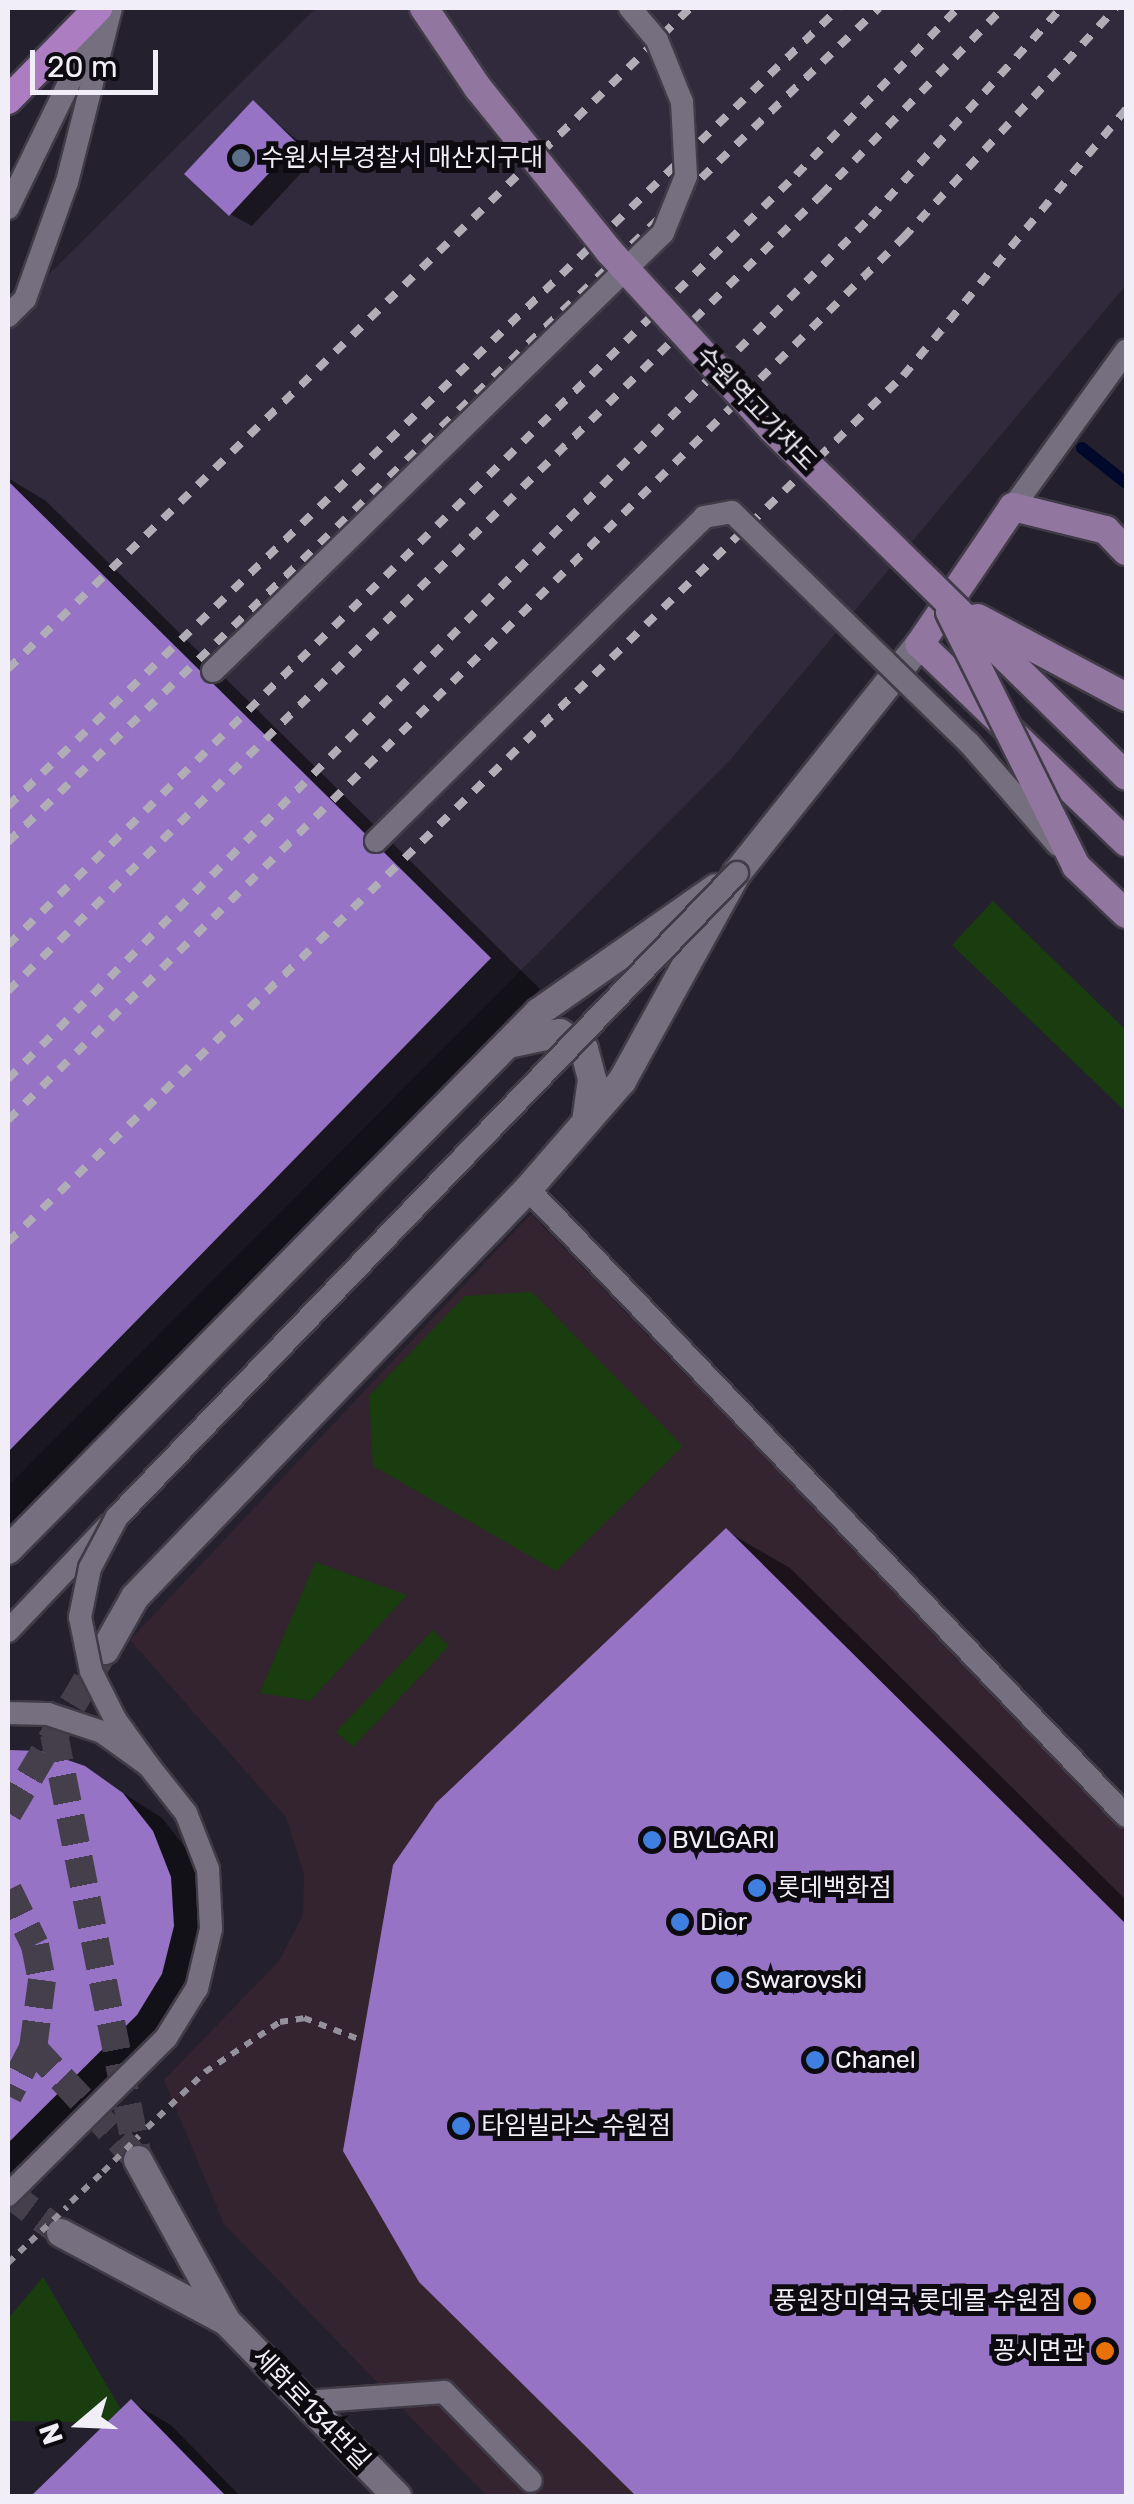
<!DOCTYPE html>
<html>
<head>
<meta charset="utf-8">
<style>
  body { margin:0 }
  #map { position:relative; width:1134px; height:2504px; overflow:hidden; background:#25202d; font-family:Rubik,"Noto Sans KR",sans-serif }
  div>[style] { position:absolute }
  .commercial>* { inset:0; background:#34242f }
  .built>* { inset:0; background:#312a3c }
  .green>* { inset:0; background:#193d0f }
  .shadow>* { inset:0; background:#0007 }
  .stream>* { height:12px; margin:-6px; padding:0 6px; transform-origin:6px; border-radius:6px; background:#00092b }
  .building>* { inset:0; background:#9673c5 }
  .minor-tunnel>* { height:28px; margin-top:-14px; transform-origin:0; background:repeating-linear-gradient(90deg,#443f4b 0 28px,transparent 0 42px) }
  .path>* { height:6px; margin-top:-3px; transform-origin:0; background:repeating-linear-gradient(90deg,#94919b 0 8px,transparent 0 16px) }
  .roads { filter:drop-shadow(2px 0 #403b47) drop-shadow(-2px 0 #403b47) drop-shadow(0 2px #403b47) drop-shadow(0 -2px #403b47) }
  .service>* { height:22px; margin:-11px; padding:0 11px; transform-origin:11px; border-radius:11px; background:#756f7f }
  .minor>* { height:28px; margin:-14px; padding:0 14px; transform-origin:14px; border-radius:14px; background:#756f7f }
  .tertiary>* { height:28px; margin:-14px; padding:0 14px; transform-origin:14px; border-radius:14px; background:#756f7f }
  .secondary>* { height:28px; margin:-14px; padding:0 14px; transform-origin:14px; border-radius:14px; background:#9176a0 }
  .primary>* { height:28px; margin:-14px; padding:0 14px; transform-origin:14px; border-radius:14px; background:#ad7dc2 }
  .rail>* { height:8px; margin-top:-4px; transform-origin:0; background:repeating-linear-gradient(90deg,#b1adb7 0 12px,transparent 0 24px) }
  .path-bridge>* { height:6px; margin-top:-3px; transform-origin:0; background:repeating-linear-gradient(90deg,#94919b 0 8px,transparent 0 16px) }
  .bridges { filter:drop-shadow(2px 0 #403b47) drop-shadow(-2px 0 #403b47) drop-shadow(0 2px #403b47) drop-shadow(0 -2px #403b47) }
  .service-bridge>* { height:22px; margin:-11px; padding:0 11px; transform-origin:11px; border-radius:11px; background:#756f7f }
  .secondary-bridge>* { height:28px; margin:-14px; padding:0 14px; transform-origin:14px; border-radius:14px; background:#9176a0 }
  .dots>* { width:28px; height:28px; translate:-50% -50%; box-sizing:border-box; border:5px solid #0d0b10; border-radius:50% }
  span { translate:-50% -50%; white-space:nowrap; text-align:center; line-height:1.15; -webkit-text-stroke:10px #0d0b10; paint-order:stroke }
  .poi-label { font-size:25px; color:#f1eef7 }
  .left { translate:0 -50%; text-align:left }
  .right { translate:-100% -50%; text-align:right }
  .street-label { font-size:25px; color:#f1eef7 }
  .frame { position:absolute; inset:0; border:10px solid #f1eef7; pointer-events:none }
  .north { position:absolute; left:30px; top:2374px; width:100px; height:100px; -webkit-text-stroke:8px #0d0b10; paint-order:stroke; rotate:251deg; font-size:28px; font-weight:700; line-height:40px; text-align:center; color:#f1eef7 }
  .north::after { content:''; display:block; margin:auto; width:35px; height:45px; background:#f1eef7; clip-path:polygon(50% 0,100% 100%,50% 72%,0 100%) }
  .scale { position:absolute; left:30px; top:50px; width:128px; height:45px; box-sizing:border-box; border:5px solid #f1eef7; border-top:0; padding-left:12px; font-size:30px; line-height:35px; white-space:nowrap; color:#f1eef7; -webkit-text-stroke:8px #0d0b10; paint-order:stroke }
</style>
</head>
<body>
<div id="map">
  <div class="commercial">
    <div style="clip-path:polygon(531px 1214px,1126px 1832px,1126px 2496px,487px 2496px,224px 2224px,164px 2080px,279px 1961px,303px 1915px,304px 1874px,286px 1817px,130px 1640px)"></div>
  </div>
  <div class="built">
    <div style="clip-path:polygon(316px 8px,1126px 8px,1126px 285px,730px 760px,8px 1486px,8px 315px)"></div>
  </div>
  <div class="green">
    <div style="clip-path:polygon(993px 901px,1126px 1030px,1126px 1112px,952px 945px)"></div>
    <div style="clip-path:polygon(532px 1292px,683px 1446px,556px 1571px,373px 1466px,369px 1396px,465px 1296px)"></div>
    <div style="clip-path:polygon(315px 1562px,407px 1595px,310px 1701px,260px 1693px)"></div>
    <div style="clip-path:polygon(433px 1630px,449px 1646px,353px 1747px,336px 1732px)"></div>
    <div style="clip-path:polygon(43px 2277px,129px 2423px,8px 2421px,8px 2319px)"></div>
  </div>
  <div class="shadow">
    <div style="clip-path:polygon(253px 104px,317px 156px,252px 226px,230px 214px)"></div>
    <div style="clip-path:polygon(8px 478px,46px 501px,540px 989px,8px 1531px)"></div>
    <div style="clip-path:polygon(726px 1531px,790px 1568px,1126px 1900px,1126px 2496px,640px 2496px,421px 2280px)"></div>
    <div style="clip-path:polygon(8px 1753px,41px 1754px,84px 1768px,162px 1818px,192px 1856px,209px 1902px,201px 1996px,8px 2204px)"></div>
    <div style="clip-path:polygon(131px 2402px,171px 2425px,240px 2496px,35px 2496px)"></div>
  </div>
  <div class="stream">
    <div style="left:1082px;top:448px;width:56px;rotate:38.5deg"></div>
  </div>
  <div class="building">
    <div style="clip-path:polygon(253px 100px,297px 143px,229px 216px,184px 174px)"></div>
    <div style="clip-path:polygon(8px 481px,491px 958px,8px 1452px)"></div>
    <div style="clip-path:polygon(726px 1528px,1126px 1924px,1126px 2496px,636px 2496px,419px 2282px,343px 2151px,393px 1865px,436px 1803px)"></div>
    <div style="clip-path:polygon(8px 1750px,41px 1751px,85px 1766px,123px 1793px,153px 1831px,171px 1877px,174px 1926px,162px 1974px,137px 2015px,8px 2143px)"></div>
    <div style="clip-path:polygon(131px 2399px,226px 2496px,31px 2496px)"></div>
  </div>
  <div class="minor-tunnel">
    <div style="left:54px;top:1734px;width:434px;rotate:78.8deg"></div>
    <div style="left:8px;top:1813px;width:188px;rotate:-59.3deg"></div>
    <div style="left:8px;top:1890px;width:61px;rotate:63.9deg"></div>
    <div style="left:35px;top:1945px;width:36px;rotate:79deg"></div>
    <div style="left:42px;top:1980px;width:69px;rotate:97.5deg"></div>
    <div style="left:33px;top:2048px;width:54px;rotate:117.5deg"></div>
    <div style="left:33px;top:2048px;width:152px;rotate:46.9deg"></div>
    <div style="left:8px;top:2193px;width:66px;rotate:37deg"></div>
  </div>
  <div class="path">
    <div style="left:147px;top:2128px;width:81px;rotate:-44deg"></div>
    <div style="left:205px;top:2072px;width:90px;rotate:-33.7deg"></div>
    <div style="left:280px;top:2022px;width:24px;rotate:-9deg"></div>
    <div style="left:304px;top:2018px;width:61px;rotate:21.1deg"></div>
    <div style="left:71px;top:2202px;width:44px;rotate:-43.2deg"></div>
    <div style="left:8px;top:2263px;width:29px;rotate:-44deg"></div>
  </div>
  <div class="roads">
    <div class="service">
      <div style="left:8px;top:208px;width:196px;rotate:-64deg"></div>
      <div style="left:8px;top:316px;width:24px;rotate:-45deg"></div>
      <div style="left:25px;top:299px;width:124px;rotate:-70.3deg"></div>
      <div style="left:67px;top:182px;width:179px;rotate:-75.8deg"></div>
      <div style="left:1013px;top:507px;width:193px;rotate:-54.1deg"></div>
      <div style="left:528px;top:1189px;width:866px;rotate:46.36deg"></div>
      <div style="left:8px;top:1631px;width:146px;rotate:-46.4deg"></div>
      <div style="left:305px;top:2402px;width:139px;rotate:-4.1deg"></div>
      <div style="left:444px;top:2392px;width:124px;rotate:45.7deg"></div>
    </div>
    <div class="minor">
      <div style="left:508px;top:1044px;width:53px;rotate:-11.9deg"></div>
      <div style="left:560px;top:1033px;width:29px;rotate:34deg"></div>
      <div style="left:584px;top:1049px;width:31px;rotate:75deg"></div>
      <div style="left:592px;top:1079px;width:43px;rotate:97.9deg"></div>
      <div style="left:8px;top:1550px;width:756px;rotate:-45.38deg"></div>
      <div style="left:539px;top:1012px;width:216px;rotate:-35deg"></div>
      <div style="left:105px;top:1650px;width:61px;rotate:-60.5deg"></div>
      <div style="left:135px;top:1597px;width:566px;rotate:-46.07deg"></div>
      <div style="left:528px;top:1189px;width:143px;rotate:-49deg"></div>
      <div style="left:622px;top:1081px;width:238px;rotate:-61.1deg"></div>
      <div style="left:737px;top:873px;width:293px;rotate:-51.4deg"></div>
      <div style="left:138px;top:2160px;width:183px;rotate:61.3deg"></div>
      <div style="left:61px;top:2233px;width:187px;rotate:28.1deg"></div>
    </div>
    <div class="tertiary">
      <div style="left:226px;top:2321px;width:245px;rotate:45.7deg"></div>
    </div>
    <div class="secondary">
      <div style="left:1126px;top:551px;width:29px;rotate:-134deg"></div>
      <div style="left:1106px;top:530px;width:96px;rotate:-166.1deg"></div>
      <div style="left:1013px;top:507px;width:166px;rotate:124.2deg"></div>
      <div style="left:920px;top:644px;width:286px;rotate:43.9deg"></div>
    </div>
    <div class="primary">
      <div style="left:8px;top:100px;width:129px;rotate:-45.6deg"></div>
    </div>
  </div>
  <div class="rail">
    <div style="left:8px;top:669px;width:950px;rotate:-44.1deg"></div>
    <div style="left:8px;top:806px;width:1152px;rotate:-43.84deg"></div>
    <div style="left:8px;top:842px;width:1206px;rotate:-43.76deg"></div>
    <div style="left:8px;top:945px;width:1102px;rotate:-44.34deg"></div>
    <div style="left:796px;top:175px;width:233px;rotate:-45.9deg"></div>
    <div style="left:8px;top:991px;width:1138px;rotate:-44.39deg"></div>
    <div style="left:821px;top:195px;width:261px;rotate:-45.8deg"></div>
    <div style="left:8px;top:1079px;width:1220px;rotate:-44.97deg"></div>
    <div style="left:871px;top:217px;width:282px;rotate:-47.7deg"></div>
    <div style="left:8px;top:1120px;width:1257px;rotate:-44.58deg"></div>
    <div style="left:903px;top:238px;width:313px;rotate:-47.2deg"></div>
    <div style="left:8px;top:1242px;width:1245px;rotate:-44.06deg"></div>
    <div style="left:903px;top:376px;width:348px;rotate:-50.1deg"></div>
  </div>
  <div class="path-bridge">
    <div style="left:103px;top:2172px;width:51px;rotate:-45deg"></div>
    <div style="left:30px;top:2242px;width:51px;rotate:-43.4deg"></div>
  </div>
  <div class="bridges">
    <div class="service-bridge">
      <div style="left:213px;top:671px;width:628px;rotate:-44.23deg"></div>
      <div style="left:663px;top:233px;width:61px;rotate:-68deg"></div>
      <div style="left:686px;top:176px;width:74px;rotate:-93.1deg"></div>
      <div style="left:682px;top:102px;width:67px;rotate:-112deg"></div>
      <div style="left:657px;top:40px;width:42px;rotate:-130.2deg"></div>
      <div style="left:376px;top:841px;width:461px;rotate:-44.6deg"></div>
      <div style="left:704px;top:517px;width:28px;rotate:-10deg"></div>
      <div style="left:732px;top:512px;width:331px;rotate:44.3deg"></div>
      <div style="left:969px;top:743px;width:135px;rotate:48.9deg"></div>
      <div style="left:8px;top:1713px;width:40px;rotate:1.4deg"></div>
      <div style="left:48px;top:1714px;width:57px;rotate:18.4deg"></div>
      <div style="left:102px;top:1732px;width:57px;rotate:35.7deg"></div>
      <div style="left:148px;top:1765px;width:61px;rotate:51.6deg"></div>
      <div style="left:186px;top:1813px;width:60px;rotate:68.6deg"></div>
      <div style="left:208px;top:1869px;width:60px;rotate:87.1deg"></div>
      <div style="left:211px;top:1929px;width:61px;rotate:103.3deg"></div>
      <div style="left:197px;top:1988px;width:59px;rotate:121.8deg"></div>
      <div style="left:166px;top:2038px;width:223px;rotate:135.2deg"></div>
      <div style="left:148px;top:1765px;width:57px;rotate:-125.7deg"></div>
      <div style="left:115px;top:1719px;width:54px;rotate:-116.6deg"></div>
      <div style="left:91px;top:1671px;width:55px;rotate:-101.5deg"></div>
      <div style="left:80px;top:1617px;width:50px;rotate:-78.5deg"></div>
      <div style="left:90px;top:1568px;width:58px;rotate:-62.1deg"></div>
      <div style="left:117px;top:1517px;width:894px;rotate:-46.09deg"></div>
    </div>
    <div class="secondary-bridge">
      <div style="left:424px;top:8px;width:97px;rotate:56deg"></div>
      <div style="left:478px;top:88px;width:209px;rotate:51.2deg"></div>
      <div style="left:609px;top:251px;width:240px;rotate:47.5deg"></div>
      <div style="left:771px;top:428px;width:497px;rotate:44.4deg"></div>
      <div style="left:950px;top:612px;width:284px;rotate:63.6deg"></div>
      <div style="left:1076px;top:866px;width:69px;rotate:43.8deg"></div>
      <div style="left:978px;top:618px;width:168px;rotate:28.1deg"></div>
    </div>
  </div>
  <div class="dots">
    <div style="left:241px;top:158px;background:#5c6f8a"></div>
    <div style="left:652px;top:1840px;background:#3f7fe0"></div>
    <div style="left:757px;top:1888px;background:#3f7fe0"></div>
    <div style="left:680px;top:1922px;background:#3f7fe0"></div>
    <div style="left:725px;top:1980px;background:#3f7fe0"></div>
    <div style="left:815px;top:2060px;background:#3f7fe0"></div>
    <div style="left:461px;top:2126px;background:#3f7fe0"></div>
    <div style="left:1082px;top:2301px;background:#e8710a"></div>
    <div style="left:1105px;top:2351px;background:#e8710a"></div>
  </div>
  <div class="poi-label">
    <span class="left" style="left:261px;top:158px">수원서부경찰서 매산지구대</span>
    <span class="left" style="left:672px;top:1840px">BVLGARI</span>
    <span class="left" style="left:777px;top:1888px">롯데백화점</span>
    <span class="left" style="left:700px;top:1922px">Dior</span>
    <span class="left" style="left:745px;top:1980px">Swarovski</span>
    <span class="left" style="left:835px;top:2060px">Chanel</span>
    <span class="left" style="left:481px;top:2126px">타임빌라스 수원점</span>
    <span class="right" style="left:1062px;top:2301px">풍원장미역국 롯데몰 수원점</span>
    <span class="right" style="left:1085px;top:2351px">꽁시면관</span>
  </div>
  <div class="street-label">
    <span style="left:756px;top:409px;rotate:46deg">수원역고가차도</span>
    <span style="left:311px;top:2409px;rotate:46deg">세화로134번길</span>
  </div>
  <div class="frame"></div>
  <div class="north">N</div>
  <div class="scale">20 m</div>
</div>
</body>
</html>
